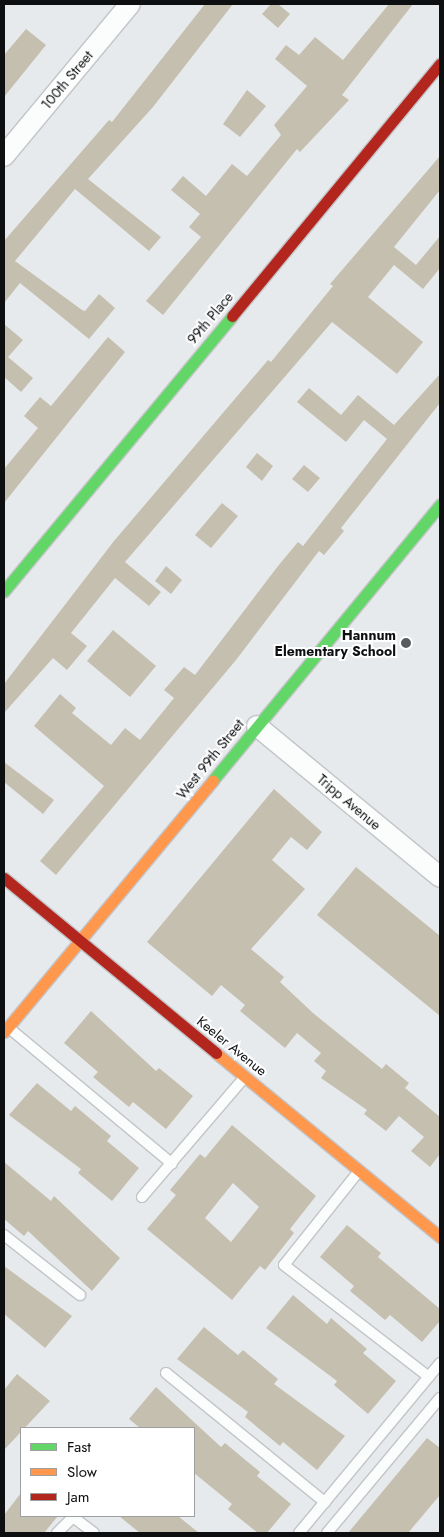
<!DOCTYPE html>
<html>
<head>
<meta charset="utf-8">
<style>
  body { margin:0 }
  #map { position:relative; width:444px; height:1537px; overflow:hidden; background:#e7eaed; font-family:Jost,sans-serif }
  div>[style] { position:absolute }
  .building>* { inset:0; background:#c5bfaf }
  .roads { filter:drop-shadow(1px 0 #c3c4c7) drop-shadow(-1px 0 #c3c4c7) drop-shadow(0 1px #c3c4c7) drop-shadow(0 -1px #c3c4c7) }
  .lane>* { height:10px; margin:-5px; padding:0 5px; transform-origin:5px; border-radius:5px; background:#fbfcfc }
  .street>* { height:20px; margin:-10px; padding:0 10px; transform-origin:10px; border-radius:10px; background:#fbfcfc }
  .fast>* { height:11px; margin:-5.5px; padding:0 5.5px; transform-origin:5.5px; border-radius:5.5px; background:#63d668 }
  .slow>* { height:11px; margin:-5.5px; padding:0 5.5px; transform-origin:5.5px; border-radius:5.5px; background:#ff974d }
  .jam>* { height:11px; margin:-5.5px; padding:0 5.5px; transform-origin:5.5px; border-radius:5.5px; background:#b3261e }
  .dots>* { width:14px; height:14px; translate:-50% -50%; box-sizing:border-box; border:2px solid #fff; border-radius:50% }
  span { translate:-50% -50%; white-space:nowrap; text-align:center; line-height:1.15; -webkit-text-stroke:4px #fff; paint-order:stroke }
  .street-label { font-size:14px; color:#0d0f11 }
  .poi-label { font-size:14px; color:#0d0f11; font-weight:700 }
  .right { translate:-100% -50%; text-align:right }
  .frame { position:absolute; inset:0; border:5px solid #0d0f11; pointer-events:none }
  .legend { position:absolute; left:20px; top:1427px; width:175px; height:90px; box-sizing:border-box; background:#fff; border:1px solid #9e9fa0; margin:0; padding:6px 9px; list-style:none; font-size:15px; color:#0d0f11 }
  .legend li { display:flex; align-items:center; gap:10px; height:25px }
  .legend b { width:25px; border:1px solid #9e9fa0 }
</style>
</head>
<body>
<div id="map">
  <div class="building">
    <div style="clip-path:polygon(205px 4px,233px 4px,153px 107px,88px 179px,161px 237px,149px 251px,75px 189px,15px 261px,82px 310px,85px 311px,99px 294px,115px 308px,89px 339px,20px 283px,4px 303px,4px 241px,109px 120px,112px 122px)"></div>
    <div style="clip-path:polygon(271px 4px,278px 4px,290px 14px,278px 28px,262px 14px)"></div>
    <div style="clip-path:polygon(389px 4px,413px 4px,342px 95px,349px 100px,300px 152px,297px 149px,163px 315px,146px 301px,201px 237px,189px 227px,200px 214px,171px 190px,183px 176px,206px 196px,232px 164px,247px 176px,281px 135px,274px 125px,307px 86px,275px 59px,286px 45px,299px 55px,315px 37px,343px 60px)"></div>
    <div style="clip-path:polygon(26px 29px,46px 45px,4px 97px,4px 55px)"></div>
    <div style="clip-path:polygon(247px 90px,266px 106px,240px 137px,223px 124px)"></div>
    <div style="clip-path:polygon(440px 156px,440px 190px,394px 247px,416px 265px,440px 236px,440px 268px,423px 289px,394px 265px,368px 297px,423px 342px,397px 374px,332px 322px,125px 562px,161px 592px,149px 606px,115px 578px,71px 633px,87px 646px,67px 670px,53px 658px,4px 713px,4px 684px,114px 541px,268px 360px,271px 362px,333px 286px,330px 284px)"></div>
    <div style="clip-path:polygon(4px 324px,23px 340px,8px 357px,33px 378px,21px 392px,4px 377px)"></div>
    <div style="clip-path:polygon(108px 337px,125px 352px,4px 503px,4px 469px,38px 428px,24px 416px,40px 397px,51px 406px)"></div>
    <div style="clip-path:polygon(440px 374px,440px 403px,341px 528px,344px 531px,324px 555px,319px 551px,236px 660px,56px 875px,40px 861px,104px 786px,34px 726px,60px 694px,76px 708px,72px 713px,111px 745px,125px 728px,140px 740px,174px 698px,164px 690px,184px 667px,195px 675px,278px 566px,298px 542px,303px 546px,387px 439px,364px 420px,346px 442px,297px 402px,309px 388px,341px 415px,358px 395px,394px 425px)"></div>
    <div style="clip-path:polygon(257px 453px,273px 466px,262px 481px,246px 467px)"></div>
    <div style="clip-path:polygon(304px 465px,320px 478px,308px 492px,292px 479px)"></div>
    <div style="clip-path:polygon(222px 503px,238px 516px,211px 548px,195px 535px)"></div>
    <div style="clip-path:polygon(166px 566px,182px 580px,171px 594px,155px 581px)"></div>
    <div style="clip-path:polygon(113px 630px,156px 666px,130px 697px,87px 661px)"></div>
    <div style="clip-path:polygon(4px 762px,54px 800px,43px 814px,4px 782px)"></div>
    <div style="clip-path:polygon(274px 789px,322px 832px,307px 850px,291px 837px,272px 860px,305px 889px,251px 949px,284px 977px,280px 982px,313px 1013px,382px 1069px,386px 1064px,409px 1083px,405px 1088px,440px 1117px,440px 1154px,430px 1167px,411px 1151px,424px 1137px,399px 1116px,386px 1131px,364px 1114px,367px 1110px,321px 1078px,326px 1071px,314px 1061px,321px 1053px,297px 1033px,285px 1048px,240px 1011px,245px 1005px,221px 985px,212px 996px,147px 942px)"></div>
    <div style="clip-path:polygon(356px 867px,440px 936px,440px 1016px,317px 915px)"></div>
    <div style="clip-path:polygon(91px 1011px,156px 1071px,159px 1068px,193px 1096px,166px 1129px,133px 1102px,129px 1107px,93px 1077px,98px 1072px,64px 1043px)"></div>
    <div style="clip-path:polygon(37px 1083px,71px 1111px,75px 1106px,111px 1136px,107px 1141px,139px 1168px,112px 1201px,78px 1173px,81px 1169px,9px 1115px)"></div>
    <div style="clip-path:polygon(evenodd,232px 1125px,316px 1196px,290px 1229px,294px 1233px,265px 1270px,260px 1266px,232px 1300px,147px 1229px,176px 1195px,170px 1190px,200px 1154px,205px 1158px,232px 1125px,233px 1183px,259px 1207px,231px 1242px,205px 1218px,233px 1183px)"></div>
    <div style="clip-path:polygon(4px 1162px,51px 1201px,54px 1196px,120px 1258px,92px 1291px,28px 1231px,24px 1236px,4px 1219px)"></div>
    <div style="clip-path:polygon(347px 1225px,381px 1253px,378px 1257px,440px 1309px,440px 1321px,422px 1342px,390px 1315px,385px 1320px,350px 1291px,354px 1286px,320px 1257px)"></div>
    <div style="clip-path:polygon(4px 1266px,72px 1316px,45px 1348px,4px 1314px)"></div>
    <div style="clip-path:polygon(293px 1295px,327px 1324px,331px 1318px,367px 1349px,363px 1353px,396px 1381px,368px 1414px,334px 1385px,337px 1381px,266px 1328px)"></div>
    <div style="clip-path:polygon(204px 1327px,238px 1355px,243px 1350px,278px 1379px,274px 1384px,345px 1436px,317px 1470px,283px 1442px,280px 1446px,245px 1417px,248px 1412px,177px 1359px)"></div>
    <div style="clip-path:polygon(17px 1374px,50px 1401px,4px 1450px,4px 1390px)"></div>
    <div style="clip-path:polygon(156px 1387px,221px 1447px,225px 1443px,260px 1472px,257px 1476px,291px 1504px,267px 1533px,258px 1533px,228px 1509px,232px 1504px,194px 1473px,194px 1428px,140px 1428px,129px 1419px)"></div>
    <div style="clip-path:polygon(427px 1438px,440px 1448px,440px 1495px,408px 1533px,348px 1533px)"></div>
    <div style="clip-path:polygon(21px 1493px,21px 1516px,58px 1516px,44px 1533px,4px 1533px,4px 1515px)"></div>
    <div style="clip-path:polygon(119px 1516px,178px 1516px,199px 1533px,140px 1533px)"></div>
  </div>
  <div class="roads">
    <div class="lane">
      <div style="left:9px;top:1028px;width:212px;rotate:39.8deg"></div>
      <div style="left:359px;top:1171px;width:120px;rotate:128.6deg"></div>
      <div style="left:284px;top:1265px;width:183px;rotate:37.7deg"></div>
      <div style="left:142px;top:1197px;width:158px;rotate:-49.4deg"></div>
      <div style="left:4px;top:1235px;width:97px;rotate:38.3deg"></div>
      <div style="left:166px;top:1373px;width:205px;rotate:39.1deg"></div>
      <div style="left:57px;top:1533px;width:23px;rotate:-45deg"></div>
      <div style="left:73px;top:1517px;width:26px;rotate:37deg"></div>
      <div style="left:299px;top:1533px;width:221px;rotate:-50.3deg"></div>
      <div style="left:327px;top:1533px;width:176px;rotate:-50.1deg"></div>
    </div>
    <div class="street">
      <div style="left:4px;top:156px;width:197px;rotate:-50.3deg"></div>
      <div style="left:257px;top:726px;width:237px;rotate:39.5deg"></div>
    </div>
    <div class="fast">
      <div style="left:4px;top:591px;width:357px;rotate:-50.3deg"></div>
      <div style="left:213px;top:780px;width:357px;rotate:-50.5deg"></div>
    </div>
    <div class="slow">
      <div style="left:4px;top:1032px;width:327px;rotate:-50.3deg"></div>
      <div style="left:216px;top:1053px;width:290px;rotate:39.4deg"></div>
    </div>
    <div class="jam">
      <div style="left:232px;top:316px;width:327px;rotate:-50.5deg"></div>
      <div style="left:4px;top:878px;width:275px;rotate:39.5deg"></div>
    </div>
  </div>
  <div class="dots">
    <div style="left:406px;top:643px;background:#595c5e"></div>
  </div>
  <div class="street-label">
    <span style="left:67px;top:80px;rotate:-50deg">100th Street</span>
    <span style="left:210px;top:318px;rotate:-50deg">99th Place</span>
    <span style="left:210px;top:759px;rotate:-51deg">West 99th Street</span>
    <span style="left:349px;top:802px;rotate:40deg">Tripp Avenue</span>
    <span style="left:232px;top:1046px;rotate:39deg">Keeler Avenue</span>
  </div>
  <div class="poi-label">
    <span class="right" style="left:396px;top:643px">Hannum<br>Elementary School</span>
  </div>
  <div class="frame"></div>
  <ul class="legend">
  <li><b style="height:6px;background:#63d668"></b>Fast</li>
  <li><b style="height:6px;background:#ff974d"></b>Slow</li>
  <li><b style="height:6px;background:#b3261e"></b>Jam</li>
  </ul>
</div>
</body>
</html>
